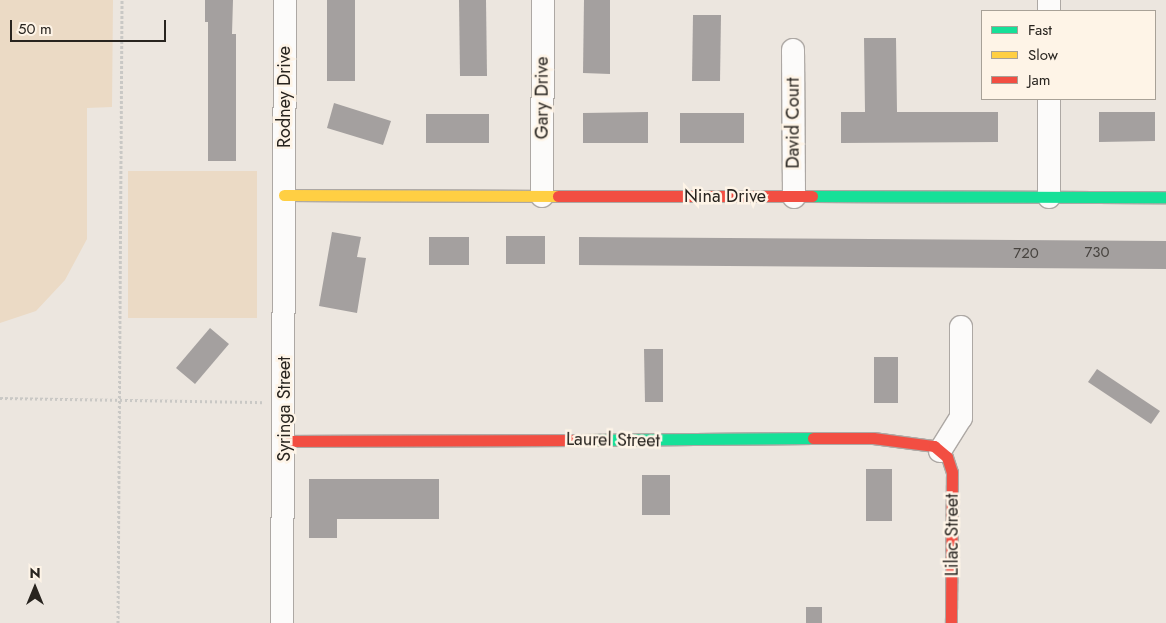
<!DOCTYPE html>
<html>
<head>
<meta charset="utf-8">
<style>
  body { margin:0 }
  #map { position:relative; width:1166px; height:623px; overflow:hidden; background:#ece6df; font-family:Jost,sans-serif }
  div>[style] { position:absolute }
  .green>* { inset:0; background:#ebdac5 }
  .building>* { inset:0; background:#a4a09f }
  .path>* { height:3px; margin-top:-1.5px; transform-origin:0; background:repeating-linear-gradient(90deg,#c9c8c5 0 2.5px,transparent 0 5px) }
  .roads { filter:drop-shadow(1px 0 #ada8a4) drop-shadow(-1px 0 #ada8a4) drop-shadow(0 1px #ada8a4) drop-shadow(0 -1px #ada8a4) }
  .street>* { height:22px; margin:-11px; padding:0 11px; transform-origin:11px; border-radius:11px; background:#fcfbfa }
  .fast>* { height:11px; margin:-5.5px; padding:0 5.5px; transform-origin:5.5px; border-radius:5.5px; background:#16e098 }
  .slow>* { height:11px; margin:-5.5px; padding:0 5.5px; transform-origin:5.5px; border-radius:5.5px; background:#ffcf43 }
  .jam>* { height:11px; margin:-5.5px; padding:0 5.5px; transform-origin:5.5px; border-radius:5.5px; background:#f24e42 }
  span { translate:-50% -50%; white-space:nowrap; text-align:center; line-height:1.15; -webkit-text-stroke:5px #fef4e7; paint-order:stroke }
  .number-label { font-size:15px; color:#47433f }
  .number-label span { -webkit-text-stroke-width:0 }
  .street-label { font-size:18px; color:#28241f }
  .legend { position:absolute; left:981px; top:10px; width:175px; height:90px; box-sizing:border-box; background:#fef4e7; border:1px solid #a8a197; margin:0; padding:6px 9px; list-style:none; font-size:15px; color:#28241f }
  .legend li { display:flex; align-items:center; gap:10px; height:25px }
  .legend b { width:25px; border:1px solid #a8a197 }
  .north { position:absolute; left:10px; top:563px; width:50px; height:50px; -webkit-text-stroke:4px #fef4e7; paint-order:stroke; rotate:0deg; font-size:14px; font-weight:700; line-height:20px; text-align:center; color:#28241f }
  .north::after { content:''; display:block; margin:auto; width:18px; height:22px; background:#28241f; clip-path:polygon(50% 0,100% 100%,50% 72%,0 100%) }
  .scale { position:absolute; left:10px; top:20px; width:156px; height:22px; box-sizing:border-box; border:2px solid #28241f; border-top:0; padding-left:6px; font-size:15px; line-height:18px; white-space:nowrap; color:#28241f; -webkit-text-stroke:4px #fef4e7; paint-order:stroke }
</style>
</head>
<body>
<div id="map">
  <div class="green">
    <div style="clip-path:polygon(0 0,113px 0,112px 107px,87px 108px,87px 239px,65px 280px,36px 311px,0 323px)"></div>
    <div style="clip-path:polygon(128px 171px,257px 171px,257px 318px,128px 318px)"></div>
  </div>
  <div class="building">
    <div style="clip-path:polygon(205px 0,233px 0,232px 34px,236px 34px,236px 161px,208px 161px,208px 22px,205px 22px)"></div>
    <div style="clip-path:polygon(327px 0,355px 0,355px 81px,327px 81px)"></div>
    <div style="clip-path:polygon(459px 0,486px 0,487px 76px,460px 76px)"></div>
    <div style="clip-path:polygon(584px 0,610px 0,610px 74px,583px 73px)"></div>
    <div style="clip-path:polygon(693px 15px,721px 15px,720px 81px,692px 81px)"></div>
    <div style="clip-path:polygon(864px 38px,896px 38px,897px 112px,998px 112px,998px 142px,841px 143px,841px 112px,865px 112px)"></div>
    <div style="clip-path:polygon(334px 103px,391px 121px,383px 145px,327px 128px)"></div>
    <div style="clip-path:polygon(648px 112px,648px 143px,583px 143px,583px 113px)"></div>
    <div style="clip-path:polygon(1099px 112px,1155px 112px,1155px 141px,1099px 142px)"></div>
    <div style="clip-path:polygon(680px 113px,744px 113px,744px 143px,680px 143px)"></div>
    <div style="clip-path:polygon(426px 114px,489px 114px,489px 143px,426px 143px)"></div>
    <div style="clip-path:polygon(332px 232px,361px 237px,357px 257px,366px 258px,357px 313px,319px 306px)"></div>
    <div style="clip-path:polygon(506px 236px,545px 236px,545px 264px,506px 264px)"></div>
    <div style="clip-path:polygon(429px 237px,469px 237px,469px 265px,429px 265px)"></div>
    <div style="clip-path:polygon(579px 237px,1166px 241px,1166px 269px,579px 265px)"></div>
    <div style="clip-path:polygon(210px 328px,229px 344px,195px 384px,176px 368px)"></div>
    <div style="clip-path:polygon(644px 349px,663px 349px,663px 402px,645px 402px)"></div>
    <div style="clip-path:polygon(874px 357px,898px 357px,898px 403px,874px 403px)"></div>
    <div style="clip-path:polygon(1097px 369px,1160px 411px,1151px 424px,1088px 382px)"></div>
    <div style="clip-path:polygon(866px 469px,892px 469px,892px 521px,866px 521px)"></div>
    <div style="clip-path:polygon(642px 475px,670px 475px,670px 515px,642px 515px)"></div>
    <div style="clip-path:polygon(309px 479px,439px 479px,439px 519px,337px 519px,337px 538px,309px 538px)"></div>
    <div style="clip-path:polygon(806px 607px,822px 607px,822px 623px,806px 623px)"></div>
  </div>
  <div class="path">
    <div style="left:0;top:398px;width:263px;rotate:0.9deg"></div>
    <div style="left:118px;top:623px;width:623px;rotate:-89.63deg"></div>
  </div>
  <div class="roads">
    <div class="street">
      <div style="left:1049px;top:11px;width:11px;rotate:-90deg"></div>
      <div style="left:793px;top:50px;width:147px;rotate:89.6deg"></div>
      <div style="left:542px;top:196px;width:196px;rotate:-89.7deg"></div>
      <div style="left:1049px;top:197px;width:98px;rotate:-90deg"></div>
      <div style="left:940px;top:451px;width:39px;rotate:-58deg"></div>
      <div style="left:961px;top:418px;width:91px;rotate:-90deg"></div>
      <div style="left:282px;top:623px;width:623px;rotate:-89.72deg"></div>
    </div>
    <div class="fast">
      <div style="left:812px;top:196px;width:354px;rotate:0.2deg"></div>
      <div style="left:577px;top:440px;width:236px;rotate:-0.5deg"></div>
    </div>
    <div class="slow">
      <div style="left:284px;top:195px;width:274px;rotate:0.2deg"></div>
    </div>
    <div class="jam">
      <div style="left:558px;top:196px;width:254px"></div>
      <div style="left:813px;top:438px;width:60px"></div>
      <div style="left:873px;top:438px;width:62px;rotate:7.5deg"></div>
      <div style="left:934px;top:446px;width:17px;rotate:40deg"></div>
      <div style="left:947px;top:457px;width:16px;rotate:72deg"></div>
      <div style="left:952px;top:472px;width:151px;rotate:90.4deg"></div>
      <div style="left:284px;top:441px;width:293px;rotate:-0.2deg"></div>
    </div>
  </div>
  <div class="number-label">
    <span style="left:1097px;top:253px">730</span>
    <span style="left:1026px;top:254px">720</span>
  </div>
  <div class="street-label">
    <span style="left:284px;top:97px;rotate:-90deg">Rodney Drive</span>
    <span style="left:542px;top:98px;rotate:-90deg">Gary Drive</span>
    <span style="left:793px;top:123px;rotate:-90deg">David Court</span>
    <span style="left:725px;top:196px">Nina Drive</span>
    <span style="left:284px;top:409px;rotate:-90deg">Syringa Street</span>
    <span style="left:613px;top:440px;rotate:1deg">Laurel Street</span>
    <span style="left:952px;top:535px;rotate:-90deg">Lilac Street</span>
  </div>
  <ul class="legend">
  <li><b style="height:6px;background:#16e098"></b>Fast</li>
  <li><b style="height:6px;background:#ffcf43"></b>Slow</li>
  <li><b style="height:6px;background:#f24e42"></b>Jam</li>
  </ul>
  <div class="north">N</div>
  <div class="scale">50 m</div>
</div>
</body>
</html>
